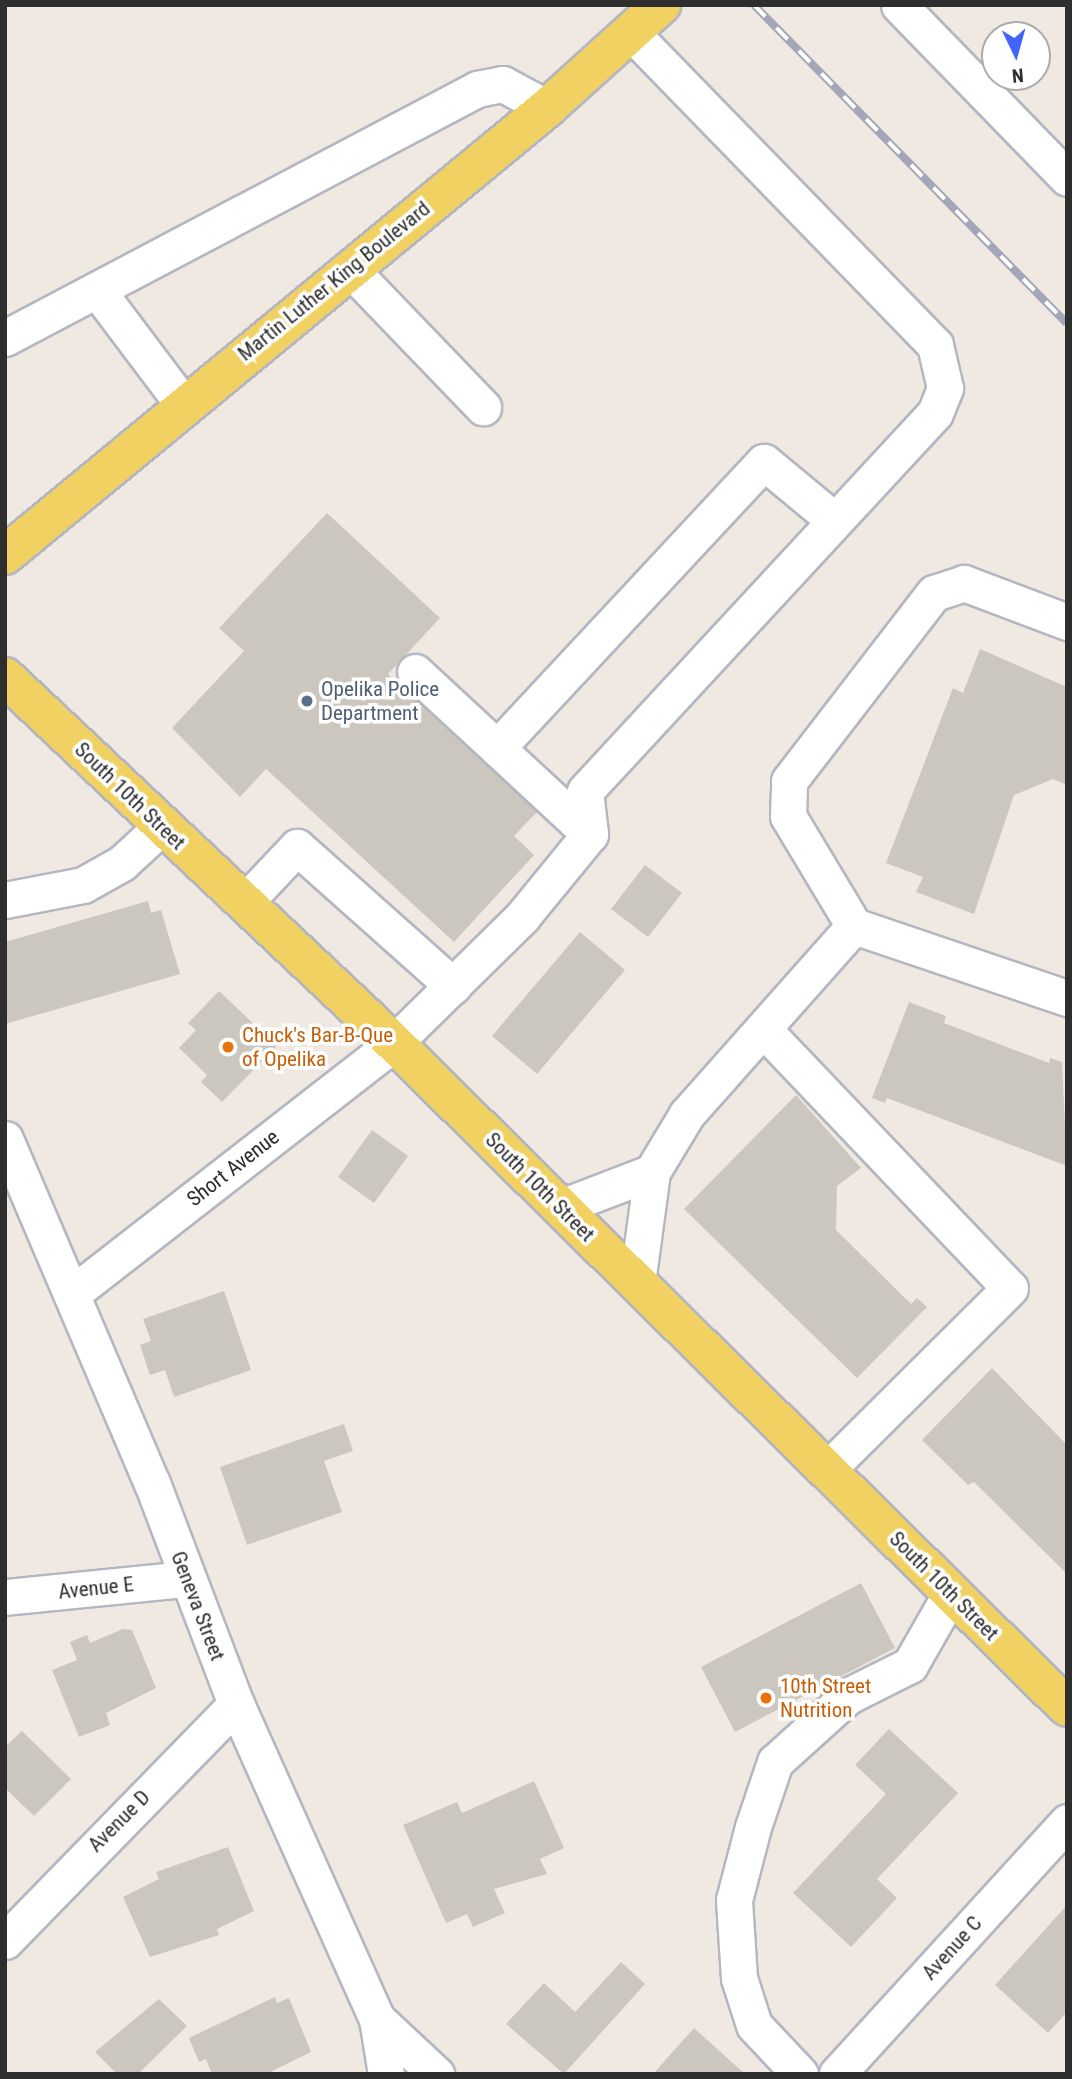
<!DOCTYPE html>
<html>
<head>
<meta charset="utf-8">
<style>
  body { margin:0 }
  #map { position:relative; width:1072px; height:2079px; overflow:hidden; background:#efe9e1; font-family:"Roboto Condensed",sans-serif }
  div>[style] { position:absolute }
  .building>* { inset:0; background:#cbc7bf }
  .roads { filter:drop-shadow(2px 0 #b4b7c1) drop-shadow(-2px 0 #b4b7c1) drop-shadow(0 2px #b4b7c1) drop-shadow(0 -2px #b4b7c1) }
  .minor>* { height:35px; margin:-17.5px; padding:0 17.5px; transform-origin:17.5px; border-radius:17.5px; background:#fff }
  .major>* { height:38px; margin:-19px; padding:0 19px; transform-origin:19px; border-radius:19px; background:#f2d163 }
  .rail>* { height:8px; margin-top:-4px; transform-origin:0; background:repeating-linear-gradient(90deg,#fff 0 16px,#a3a6b8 0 32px); box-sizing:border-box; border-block:2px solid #a3a6b8 }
  .dots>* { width:19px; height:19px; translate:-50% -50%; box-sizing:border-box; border:4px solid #fff; border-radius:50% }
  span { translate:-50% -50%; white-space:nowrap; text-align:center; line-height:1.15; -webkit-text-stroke:7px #fff; paint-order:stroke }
  .street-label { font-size:21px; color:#2e2e2e }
  .service-label { font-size:21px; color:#4e5e75 }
  .left { translate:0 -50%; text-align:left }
  .food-label { font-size:21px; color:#c56008 }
  .frame { position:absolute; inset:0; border:7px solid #2e2e2e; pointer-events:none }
  .north { position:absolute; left:981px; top:21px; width:70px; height:70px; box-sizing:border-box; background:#fff; border:2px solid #ababab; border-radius:50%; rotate:175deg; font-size:19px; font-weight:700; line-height:28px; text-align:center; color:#2e2e2e }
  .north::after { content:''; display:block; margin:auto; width:24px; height:32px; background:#4264fb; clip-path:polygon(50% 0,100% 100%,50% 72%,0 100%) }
</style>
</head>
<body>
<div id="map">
  <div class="building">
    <div style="clip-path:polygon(327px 513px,440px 618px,388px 674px,537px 812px,514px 836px,534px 855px,454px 942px,266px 769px,240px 797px,172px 728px,244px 651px,219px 628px)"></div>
    <div style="clip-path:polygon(980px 649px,1067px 687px,1067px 785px,1053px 779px,1014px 795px,974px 914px,916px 892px,923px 877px,886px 863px,953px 688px,963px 693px)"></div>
    <div style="clip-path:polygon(645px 865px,682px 893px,648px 937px,611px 909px)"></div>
    <div style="clip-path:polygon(148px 901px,151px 913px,161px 910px,180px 974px,5px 1024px,5px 942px)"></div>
    <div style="clip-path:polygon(580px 932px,625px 970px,537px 1074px,492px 1036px)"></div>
    <div style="clip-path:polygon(219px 991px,277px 1046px,222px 1102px,201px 1082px,207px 1075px,179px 1048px,196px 1030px,188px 1023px)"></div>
    <div style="clip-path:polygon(909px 1002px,946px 1016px,944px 1023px,1049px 1063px,1050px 1058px,1062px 1062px,1067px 1166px,887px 1098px,885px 1103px,872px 1098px)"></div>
    <div style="clip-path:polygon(796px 1095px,861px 1168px,837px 1186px,836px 1230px,911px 1304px,917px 1298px,927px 1307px,857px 1378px,684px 1209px)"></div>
    <div style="clip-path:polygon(372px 1130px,408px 1156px,374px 1203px,338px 1177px)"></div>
    <div style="clip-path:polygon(224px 1291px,251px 1370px,174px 1397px,165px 1370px,150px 1375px,140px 1345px,151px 1341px,143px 1319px)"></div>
    <div style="clip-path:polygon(992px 1368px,1067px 1445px,1067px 1581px,1065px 1572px,974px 1482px,968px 1485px,922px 1440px)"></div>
    <div style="clip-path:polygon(344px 1424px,353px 1451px,324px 1461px,342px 1512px,247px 1545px,220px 1467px)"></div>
    <div style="clip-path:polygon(861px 1583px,895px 1648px,735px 1732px,701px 1667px)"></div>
    <div style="clip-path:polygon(123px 1629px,132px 1630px,156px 1688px,106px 1713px,110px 1725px,79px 1737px,52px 1670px,77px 1660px,70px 1642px,87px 1635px,90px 1643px)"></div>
    <div style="clip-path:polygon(889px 1729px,958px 1793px,877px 1879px,897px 1898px,851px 1947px,793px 1893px,886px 1794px,855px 1765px)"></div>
    <div style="clip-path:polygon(22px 1731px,71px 1779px,34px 1816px,5px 1788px,5px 1747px)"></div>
    <div style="clip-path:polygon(534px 1781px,564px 1848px,540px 1859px,547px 1874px,494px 1889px,505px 1913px,473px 1927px,467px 1914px,446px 1923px,403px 1825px,457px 1802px,462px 1813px)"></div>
    <div style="clip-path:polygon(228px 1847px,254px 1911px,217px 1929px,219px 1935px,150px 1957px,123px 1897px,159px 1879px,156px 1872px)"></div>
    <div style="clip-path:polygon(1067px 1905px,1067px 2012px,1048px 2033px,995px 1985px)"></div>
    <div style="clip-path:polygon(621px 1962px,645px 1984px,564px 2074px,506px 2024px,544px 1983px,575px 2012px)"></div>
    <div style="clip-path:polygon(275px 1997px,277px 2003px,289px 1998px,311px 2052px,266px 2074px,212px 2074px,206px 2059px,199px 2062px,189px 2038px)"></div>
    <div style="clip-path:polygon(159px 1999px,187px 2026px,138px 2074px,117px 2074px,95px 2052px)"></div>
    <div style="clip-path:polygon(694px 2028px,745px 2074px,653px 2074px)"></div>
  </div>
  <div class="roads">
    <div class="minor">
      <div style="left:899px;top:5px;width:241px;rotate:45.8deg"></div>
      <div style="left:350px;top:269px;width:192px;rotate:46.1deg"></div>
      <div style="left:97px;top:290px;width:143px;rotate:53deg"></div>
      <div style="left:5px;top:338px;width:534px;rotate:-27.81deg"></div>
      <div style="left:477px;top:89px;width:26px;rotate:-11deg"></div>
      <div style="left:503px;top:84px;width:50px;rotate:28.6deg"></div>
      <div style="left:415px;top:672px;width:112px;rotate:42.8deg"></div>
      <div style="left:497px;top:748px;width:391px;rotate:-47deg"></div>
      <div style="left:764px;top:462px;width:91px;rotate:39.6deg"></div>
      <div style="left:497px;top:748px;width:127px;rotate:42.8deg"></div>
      <div style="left:5px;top:900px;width:79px;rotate:-10.9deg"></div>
      <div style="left:83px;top:885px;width:45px;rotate:-29.4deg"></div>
      <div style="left:122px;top:863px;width:53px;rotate:-42.7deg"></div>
      <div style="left:244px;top:903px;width:77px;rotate:-46.6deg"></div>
      <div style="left:297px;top:847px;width:209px;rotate:41.7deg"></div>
      <div style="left:854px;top:926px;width:128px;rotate:-121deg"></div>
      <div style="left:788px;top:816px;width:35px;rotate:-88deg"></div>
      <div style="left:789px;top:781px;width:237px;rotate:-52.4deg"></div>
      <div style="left:934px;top:593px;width:32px;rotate:-18deg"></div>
      <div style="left:964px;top:583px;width:110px;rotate:20.7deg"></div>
      <div style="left:764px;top:1030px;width:356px;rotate:46.4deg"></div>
      <div style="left:1010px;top:1288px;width:258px;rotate:135.2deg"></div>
      <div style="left:5px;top:1139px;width:374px;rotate:66.9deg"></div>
      <div style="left:152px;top:1483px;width:236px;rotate:69.2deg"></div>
      <div style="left:236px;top:1704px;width:345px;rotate:65.9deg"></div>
      <div style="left:377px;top:2019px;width:56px;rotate:80.7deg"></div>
      <div style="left:561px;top:1207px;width:97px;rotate:-21deg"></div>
      <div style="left:637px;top:1283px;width:112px;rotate:-82.3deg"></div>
      <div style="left:652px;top:1172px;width:68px;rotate:-58.9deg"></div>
      <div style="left:687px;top:1114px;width:251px;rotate:-48.4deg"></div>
      <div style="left:854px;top:926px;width:225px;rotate:18.7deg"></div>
      <div style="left:73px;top:1293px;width:407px;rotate:-37.9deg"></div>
      <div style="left:394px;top:1043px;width:180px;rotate:-44.5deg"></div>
      <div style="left:522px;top:917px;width:107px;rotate:-50.7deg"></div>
      <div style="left:590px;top:834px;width:43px;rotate:-96.6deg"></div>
      <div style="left:585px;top:791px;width:515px;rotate:-47.2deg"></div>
      <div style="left:935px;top:413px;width:27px;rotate:-68deg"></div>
      <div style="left:945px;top:388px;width:44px;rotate:-103.1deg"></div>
      <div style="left:935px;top:345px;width:436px;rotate:-134.2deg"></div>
      <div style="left:5px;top:1597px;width:182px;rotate:-5.7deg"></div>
      <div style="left:5px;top:1941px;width:331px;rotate:-45.7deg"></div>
      <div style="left:377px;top:2019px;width:81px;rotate:43deg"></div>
      <div style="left:800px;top:2074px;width:67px;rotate:-133.2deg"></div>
      <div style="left:754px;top:2025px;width:49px;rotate:-107.7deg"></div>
      <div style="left:739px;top:1978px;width:78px;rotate:-93.7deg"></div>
      <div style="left:734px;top:1900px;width:75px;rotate:-75.4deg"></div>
      <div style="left:753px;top:1827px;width:69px;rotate:-71.3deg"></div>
      <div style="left:775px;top:1762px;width:98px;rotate:-42.1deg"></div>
      <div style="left:848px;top:1696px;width:69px;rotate:-26.6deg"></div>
      <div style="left:910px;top:1665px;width:83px;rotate:-60.3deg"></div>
      <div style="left:837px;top:2074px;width:341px;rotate:-47.6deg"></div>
    </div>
    <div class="major">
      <div style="left:5px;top:555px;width:703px;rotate:-39.51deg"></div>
      <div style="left:547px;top:108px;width:154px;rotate:-42.1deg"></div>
      <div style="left:5px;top:677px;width:534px;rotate:43.26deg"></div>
      <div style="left:394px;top:1043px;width:945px;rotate:44.61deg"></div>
    </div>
  </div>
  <div class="rail">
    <div style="left:754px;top:5px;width:446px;rotate:45.5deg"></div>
  </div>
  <div class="dots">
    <div style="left:307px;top:701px;background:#5c6f8a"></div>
    <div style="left:228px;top:1047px;background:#e8710a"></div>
    <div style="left:766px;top:1698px;background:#e8710a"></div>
  </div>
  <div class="street-label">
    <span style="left:334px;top:281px;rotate:-39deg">Martin Luther King Boulevard</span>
    <span style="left:130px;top:796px;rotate:44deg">South 10th Street</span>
    <span style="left:233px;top:1168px;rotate:-38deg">Short Avenue</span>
    <span style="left:540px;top:1187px;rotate:45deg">South 10th Street</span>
    <span style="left:944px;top:1586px;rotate:45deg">South 10th Street</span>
    <span style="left:96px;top:1588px;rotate:-6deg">Avenue E</span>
    <span style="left:198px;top:1606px;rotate:69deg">Geneva Street</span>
    <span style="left:119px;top:1821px;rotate:-45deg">Avenue D</span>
    <span style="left:952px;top:1948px;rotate:-48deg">Avenue C</span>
  </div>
  <div class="service-label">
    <span class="left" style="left:321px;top:701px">Opelika Police<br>Department</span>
  </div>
  <div class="food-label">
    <span class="left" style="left:242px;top:1047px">Chuck's Bar-B-Que<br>of Opelika</span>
    <span class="left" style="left:780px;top:1698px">10th Street<br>Nutrition</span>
  </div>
  <div class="frame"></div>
  <div class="north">N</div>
</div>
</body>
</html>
